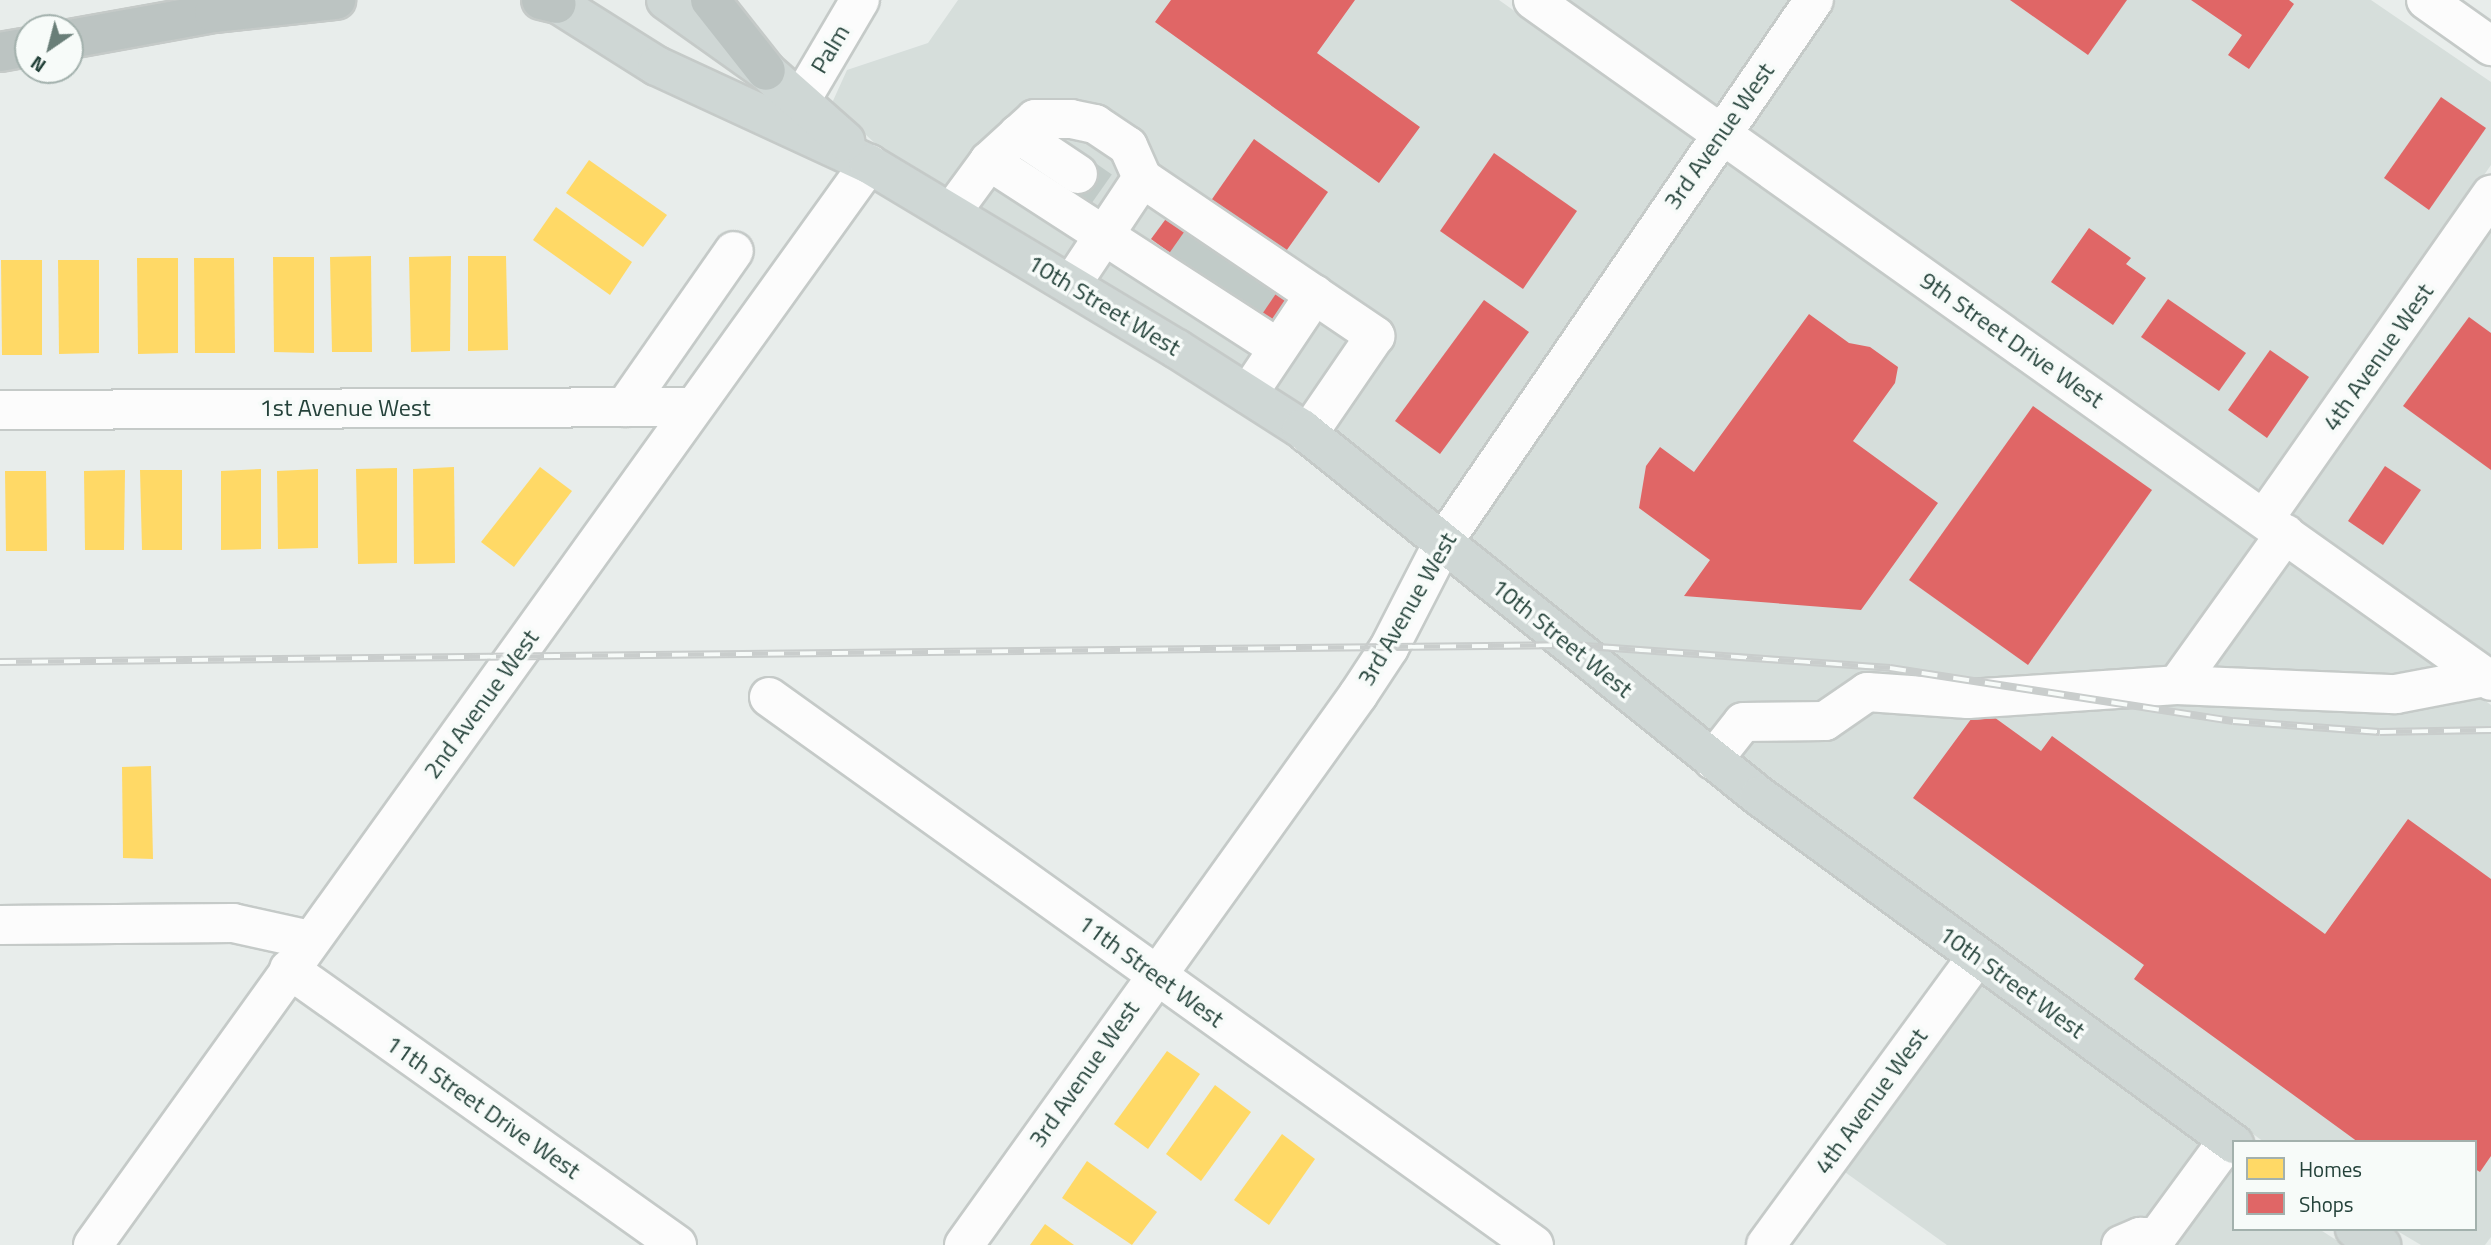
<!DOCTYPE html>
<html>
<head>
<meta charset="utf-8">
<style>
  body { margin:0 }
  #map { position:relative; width:2491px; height:1245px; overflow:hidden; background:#e8edeb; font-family:"Titillium Web",sans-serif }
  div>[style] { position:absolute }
  .built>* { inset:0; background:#d6dedb }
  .homes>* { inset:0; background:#ffd966 }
  .shops>* { inset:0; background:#e06666 }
  .minor-tunnel>* { height:38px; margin-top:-19px; transform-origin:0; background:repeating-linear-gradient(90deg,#c1cbc8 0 38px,transparent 0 57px) }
  .roads { filter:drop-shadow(2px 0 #c5cac8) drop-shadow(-2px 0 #c5cac8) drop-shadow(0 2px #c5cac8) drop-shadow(0 -2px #c5cac8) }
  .minor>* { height:38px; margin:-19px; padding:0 19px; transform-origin:19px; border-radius:19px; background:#fcfcfc }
  .major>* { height:38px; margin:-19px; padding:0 19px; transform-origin:19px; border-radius:19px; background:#cfd7d5 }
  .highway>* { height:38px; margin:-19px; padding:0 19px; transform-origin:19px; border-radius:19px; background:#bcc4c2 }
  .rail>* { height:8px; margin-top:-4px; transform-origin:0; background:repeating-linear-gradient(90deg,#f7fbf9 0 16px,#c9cdcc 0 32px); box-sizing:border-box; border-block:2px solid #c9cdcc }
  span { translate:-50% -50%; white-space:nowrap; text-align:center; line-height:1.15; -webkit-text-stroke:7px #f7fbf9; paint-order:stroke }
  .street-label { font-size:24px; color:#24423a }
  .legend { position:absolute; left:2232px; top:1140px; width:245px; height:91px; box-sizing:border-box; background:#f7fbf9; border:2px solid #a3b1ad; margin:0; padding:9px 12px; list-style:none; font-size:21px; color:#24423a }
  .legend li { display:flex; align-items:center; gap:14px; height:35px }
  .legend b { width:35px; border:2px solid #a3b1ad }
  .north { position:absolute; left:14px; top:14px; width:70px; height:70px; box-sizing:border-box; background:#f7fbf9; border:2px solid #a3b1ad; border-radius:50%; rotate:215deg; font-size:19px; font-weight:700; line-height:28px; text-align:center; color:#24423a }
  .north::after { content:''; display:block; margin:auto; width:24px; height:32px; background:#697e78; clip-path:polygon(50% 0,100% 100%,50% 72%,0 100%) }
</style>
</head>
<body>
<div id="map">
  <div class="built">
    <div style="clip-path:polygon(958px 0,1499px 0,1695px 139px,1441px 514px,1312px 413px,1187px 332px,880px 148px,832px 103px,847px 70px,928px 43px)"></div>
    <div style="clip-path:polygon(1566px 0,1793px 0,1717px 107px)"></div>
    <div style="clip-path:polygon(1835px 0,2371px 0,2491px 82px,2491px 165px,2261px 494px,1745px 127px)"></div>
    <div style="clip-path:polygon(1723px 159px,2491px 705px,2491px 1237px,2485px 1245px,2421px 1245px,2394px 1229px,2475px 1229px,2475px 1142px,2264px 1142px,1771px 781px,1468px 536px)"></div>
    <div style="clip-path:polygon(2491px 225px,2491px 656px,2289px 513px)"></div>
    <div style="clip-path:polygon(1979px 982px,2234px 1167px,2234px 1229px,2319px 1229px,2344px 1245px,1947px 1245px,1842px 1170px)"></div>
  </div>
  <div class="homes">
    <div style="clip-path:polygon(589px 160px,667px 215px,643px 247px,566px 193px)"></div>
    <div style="clip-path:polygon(556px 207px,632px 262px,610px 295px,533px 240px)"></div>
    <div style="clip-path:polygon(371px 256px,372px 352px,332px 352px,330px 257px)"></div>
    <div style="clip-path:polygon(451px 256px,450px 351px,411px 352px,409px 257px)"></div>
    <div style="clip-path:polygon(468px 256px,506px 256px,508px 350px,468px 351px)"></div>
    <div style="clip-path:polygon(273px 257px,314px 257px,314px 353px,274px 352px)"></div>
    <div style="clip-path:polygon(137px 258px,178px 258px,178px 353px,138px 354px)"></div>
    <div style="clip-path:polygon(194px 258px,234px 258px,235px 353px,195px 353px)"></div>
    <div style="clip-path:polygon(1px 260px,42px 260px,42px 355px,2px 355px)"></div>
    <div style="clip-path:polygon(58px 260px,99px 260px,99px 353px,59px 354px)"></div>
    <div style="clip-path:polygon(454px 467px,455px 563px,414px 564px,413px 469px)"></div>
    <div style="clip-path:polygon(540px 467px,572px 491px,514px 567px,481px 542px)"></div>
    <div style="clip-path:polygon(397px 468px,397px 563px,358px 564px,356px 469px)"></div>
    <div style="clip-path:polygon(261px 469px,261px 549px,221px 550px,221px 471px)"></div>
    <div style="clip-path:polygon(318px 469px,318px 548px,278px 549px,277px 471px)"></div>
    <div style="clip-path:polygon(125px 470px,124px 550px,85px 550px,84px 471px)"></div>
    <div style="clip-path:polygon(140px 470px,182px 470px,182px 550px,142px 550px)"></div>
    <div style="clip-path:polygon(5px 471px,46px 471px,47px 551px,6px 551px)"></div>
    <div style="clip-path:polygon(151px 766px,153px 859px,123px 858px,122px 767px)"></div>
    <div style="clip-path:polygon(1167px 1051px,1200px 1074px,1148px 1149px,1114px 1124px)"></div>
    <div style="clip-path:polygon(1215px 1085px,1251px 1112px,1201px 1181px,1166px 1154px)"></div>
    <div style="clip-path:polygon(1282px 1134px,1315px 1159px,1269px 1225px,1234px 1200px)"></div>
    <div style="clip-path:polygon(1087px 1161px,1157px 1212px,1132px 1245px,1062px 1198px)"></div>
    <div style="clip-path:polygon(1045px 1224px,1074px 1245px,1030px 1245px)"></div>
  </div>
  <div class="shops">
    <div style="clip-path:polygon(1171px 0,1355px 0,1317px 53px,1420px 127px,1379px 183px,1155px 22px)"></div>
    <div style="clip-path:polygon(2010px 0,2127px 0,2088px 55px)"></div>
    <div style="clip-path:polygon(2191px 0,2289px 0,2294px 4px,2249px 69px,2228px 55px,2242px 35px)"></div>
    <div style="clip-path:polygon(2441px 97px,2486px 128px,2429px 210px,2384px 178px)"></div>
    <div style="clip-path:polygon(1254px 139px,1328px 192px,1284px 254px,1210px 202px)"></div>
    <div style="clip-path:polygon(1494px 153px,1577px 211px,1523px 289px,1440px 231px)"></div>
    <div style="clip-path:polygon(1168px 216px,1289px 303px,1272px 327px,1151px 239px)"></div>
    <div style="clip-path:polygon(2089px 228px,2131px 258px,2126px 264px,2146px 278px,2113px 325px,2051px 282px)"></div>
    <div style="clip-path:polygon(2168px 299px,2246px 353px,2219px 391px,2141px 337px)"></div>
    <div style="clip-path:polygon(1484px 300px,1529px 332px,1440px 454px,1395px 421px)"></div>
    <div style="clip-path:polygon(1809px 314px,1849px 343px,1870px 347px,1898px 367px,1895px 383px,1853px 441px,1938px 503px,1861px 610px,1684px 596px,1710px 560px,1639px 508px,1646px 466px,1660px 447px,1694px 472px)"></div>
    <div style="clip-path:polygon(2469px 317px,2491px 333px,2491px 470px,2403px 406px)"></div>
    <div style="clip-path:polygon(2270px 350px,2309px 377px,2267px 438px,2228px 410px)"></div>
    <div style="clip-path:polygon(2033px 406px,2152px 490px,2028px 665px,1909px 580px)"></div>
    <div style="clip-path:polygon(2385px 466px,2421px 490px,2383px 545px,2348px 521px)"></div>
    <div style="clip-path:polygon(1980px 707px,2041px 751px,2052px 736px,2325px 934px,2408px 819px,2491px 879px,2491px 1156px,2480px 1172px,2475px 1169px,2475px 1142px,2358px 1142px,2134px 979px,2144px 965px,1913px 798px)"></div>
  </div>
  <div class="minor-tunnel">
    <div style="left:1078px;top:174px;width:28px;rotate:35deg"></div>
    <div style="left:1185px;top:264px;width:29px;rotate:-55deg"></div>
    <div style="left:1215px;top:286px;width:30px;rotate:-57deg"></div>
    <div style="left:1244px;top:307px;width:30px;rotate:-56deg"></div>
  </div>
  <div class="roads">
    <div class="minor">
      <div style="left:1533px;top:0;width:1175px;rotate:35.41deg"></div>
      <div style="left:2426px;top:0;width:80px;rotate:35.3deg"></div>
      <div style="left:801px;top:100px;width:116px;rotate:-59.5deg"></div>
      <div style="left:1018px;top:134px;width:72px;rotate:33.7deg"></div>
      <div style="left:989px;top:161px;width:62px;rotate:-42.4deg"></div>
      <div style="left:1035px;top:119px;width:36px"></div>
      <div style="left:1071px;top:119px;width:25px;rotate:12deg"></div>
      <div style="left:1095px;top:124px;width:40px;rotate:34deg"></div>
      <div style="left:1128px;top:146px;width:35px;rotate:66deg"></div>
      <div style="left:951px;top:213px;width:64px;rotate:-53.8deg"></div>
      <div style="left:989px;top:161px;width:344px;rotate:32.9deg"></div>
      <div style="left:1071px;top:285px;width:128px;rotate:-56.4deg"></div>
      <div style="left:1142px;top:178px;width:282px;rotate:34.1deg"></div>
      <div style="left:1375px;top:336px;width:119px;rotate:124.4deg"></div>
      <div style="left:1248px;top:394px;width:120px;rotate:-56.2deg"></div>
      <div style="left:625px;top:407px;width:190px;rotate:-55.1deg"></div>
      <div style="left:0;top:410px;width:691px;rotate:-0.25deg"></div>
      <div style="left:2264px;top:519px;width:396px;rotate:-55deg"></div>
      <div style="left:2177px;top:685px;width:186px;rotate:-54.4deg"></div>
      <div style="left:769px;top:697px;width:941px;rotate:35.62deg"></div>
      <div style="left:1713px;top:760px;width:48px;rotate:-51.7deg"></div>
      <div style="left:1743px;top:722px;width:82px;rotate:-0.7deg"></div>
      <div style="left:1825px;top:721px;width:51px;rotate:-34.6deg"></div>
      <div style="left:1867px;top:692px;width:101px;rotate:4deg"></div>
      <div style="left:1968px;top:699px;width:209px;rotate:-3.8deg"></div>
      <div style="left:2177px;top:685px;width:219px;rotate:2.4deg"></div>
      <div style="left:2396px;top:694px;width:91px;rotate:-10.8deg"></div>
      <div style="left:0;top:925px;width:233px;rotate:-0.5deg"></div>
      <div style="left:233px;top:923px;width:79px;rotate:12.4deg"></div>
      <div style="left:289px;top:969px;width:476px;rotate:35.4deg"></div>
      <div style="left:93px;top:1245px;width:1331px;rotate:-54.33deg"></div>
      <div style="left:964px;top:1245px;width:677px;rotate:-54.38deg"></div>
      <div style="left:1358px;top:695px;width:56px;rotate:-56.6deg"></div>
      <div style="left:1389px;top:648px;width:120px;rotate:-62.8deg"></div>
      <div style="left:1444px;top:541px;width:655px;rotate:-55.63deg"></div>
      <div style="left:1766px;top:1245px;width:357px;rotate:-53.8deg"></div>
      <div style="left:2121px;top:1245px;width:21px;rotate:-23deg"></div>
      <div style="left:2140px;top:1237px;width:17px"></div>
      <div style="left:2157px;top:1237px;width:120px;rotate:-53.8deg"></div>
    </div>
    <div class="major">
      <div style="left:552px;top:0;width:124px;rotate:32.2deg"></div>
      <div style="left:657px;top:66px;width:234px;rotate:24.8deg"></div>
      <div style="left:869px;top:164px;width:359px;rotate:31deg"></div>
      <div style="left:1177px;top:349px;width:148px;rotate:32.6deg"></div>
      <div style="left:1302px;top:429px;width:586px;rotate:38.77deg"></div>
      <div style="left:1759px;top:796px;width:589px;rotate:36.23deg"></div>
      <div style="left:666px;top:0;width:123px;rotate:35.4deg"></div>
      <div style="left:766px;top:71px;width:106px;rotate:41.5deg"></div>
      <div style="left:2355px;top:1229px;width:31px;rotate:32deg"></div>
    </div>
    <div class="highway">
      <div style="left:541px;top:0;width:16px;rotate:14deg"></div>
      <div style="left:710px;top:0;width:90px;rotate:51.7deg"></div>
      <div style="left:70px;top:39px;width:146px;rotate:-10.2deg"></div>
      <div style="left:214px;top:13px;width:123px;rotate:-6.1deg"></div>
      <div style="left:0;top:52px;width:28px;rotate:-10deg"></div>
    </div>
  </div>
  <div class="rail">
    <div style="left:0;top:662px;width:1571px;rotate:-0.62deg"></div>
    <div style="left:1571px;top:645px;width:320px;rotate:4.1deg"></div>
    <div style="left:1890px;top:668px;width:347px;rotate:8.8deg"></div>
    <div style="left:2233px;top:721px;width:147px;rotate:4.3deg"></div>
    <div style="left:2380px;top:732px;width:111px;rotate:-1deg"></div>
  </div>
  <div class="street-label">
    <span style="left:830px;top:49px;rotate:-59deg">Palm</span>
    <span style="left:1719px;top:136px;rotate:-55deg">3rd Avenue West</span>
    <span style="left:1104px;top:305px;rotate:31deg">10th Street West</span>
    <span style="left:2012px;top:340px;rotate:35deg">9th Street Drive West</span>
    <span style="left:2378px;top:357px;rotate:-55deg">4th Avenue West</span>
    <span style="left:345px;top:408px">1st Avenue West</span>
    <span style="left:1407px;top:609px;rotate:-60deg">3rd Avenue West</span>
    <span style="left:1562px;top:638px;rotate:39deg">10th Street West</span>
    <span style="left:481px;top:704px;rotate:-54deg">2nd Avenue West</span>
    <span style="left:1151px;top:971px;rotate:36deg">11th Street West</span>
    <span style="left:2012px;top:982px;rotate:36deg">10th Street West</span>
    <span style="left:1084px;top:1074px;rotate:-55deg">3rd Avenue West</span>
    <span style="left:1871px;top:1101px;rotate:-54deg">4th Avenue West</span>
    <span style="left:483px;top:1107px;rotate:35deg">11th Street Drive West</span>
  </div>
  <ul class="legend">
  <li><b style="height:19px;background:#ffd966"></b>Homes</li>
  <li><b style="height:19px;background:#e06666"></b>Shops</li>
  </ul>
  <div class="north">N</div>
</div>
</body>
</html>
